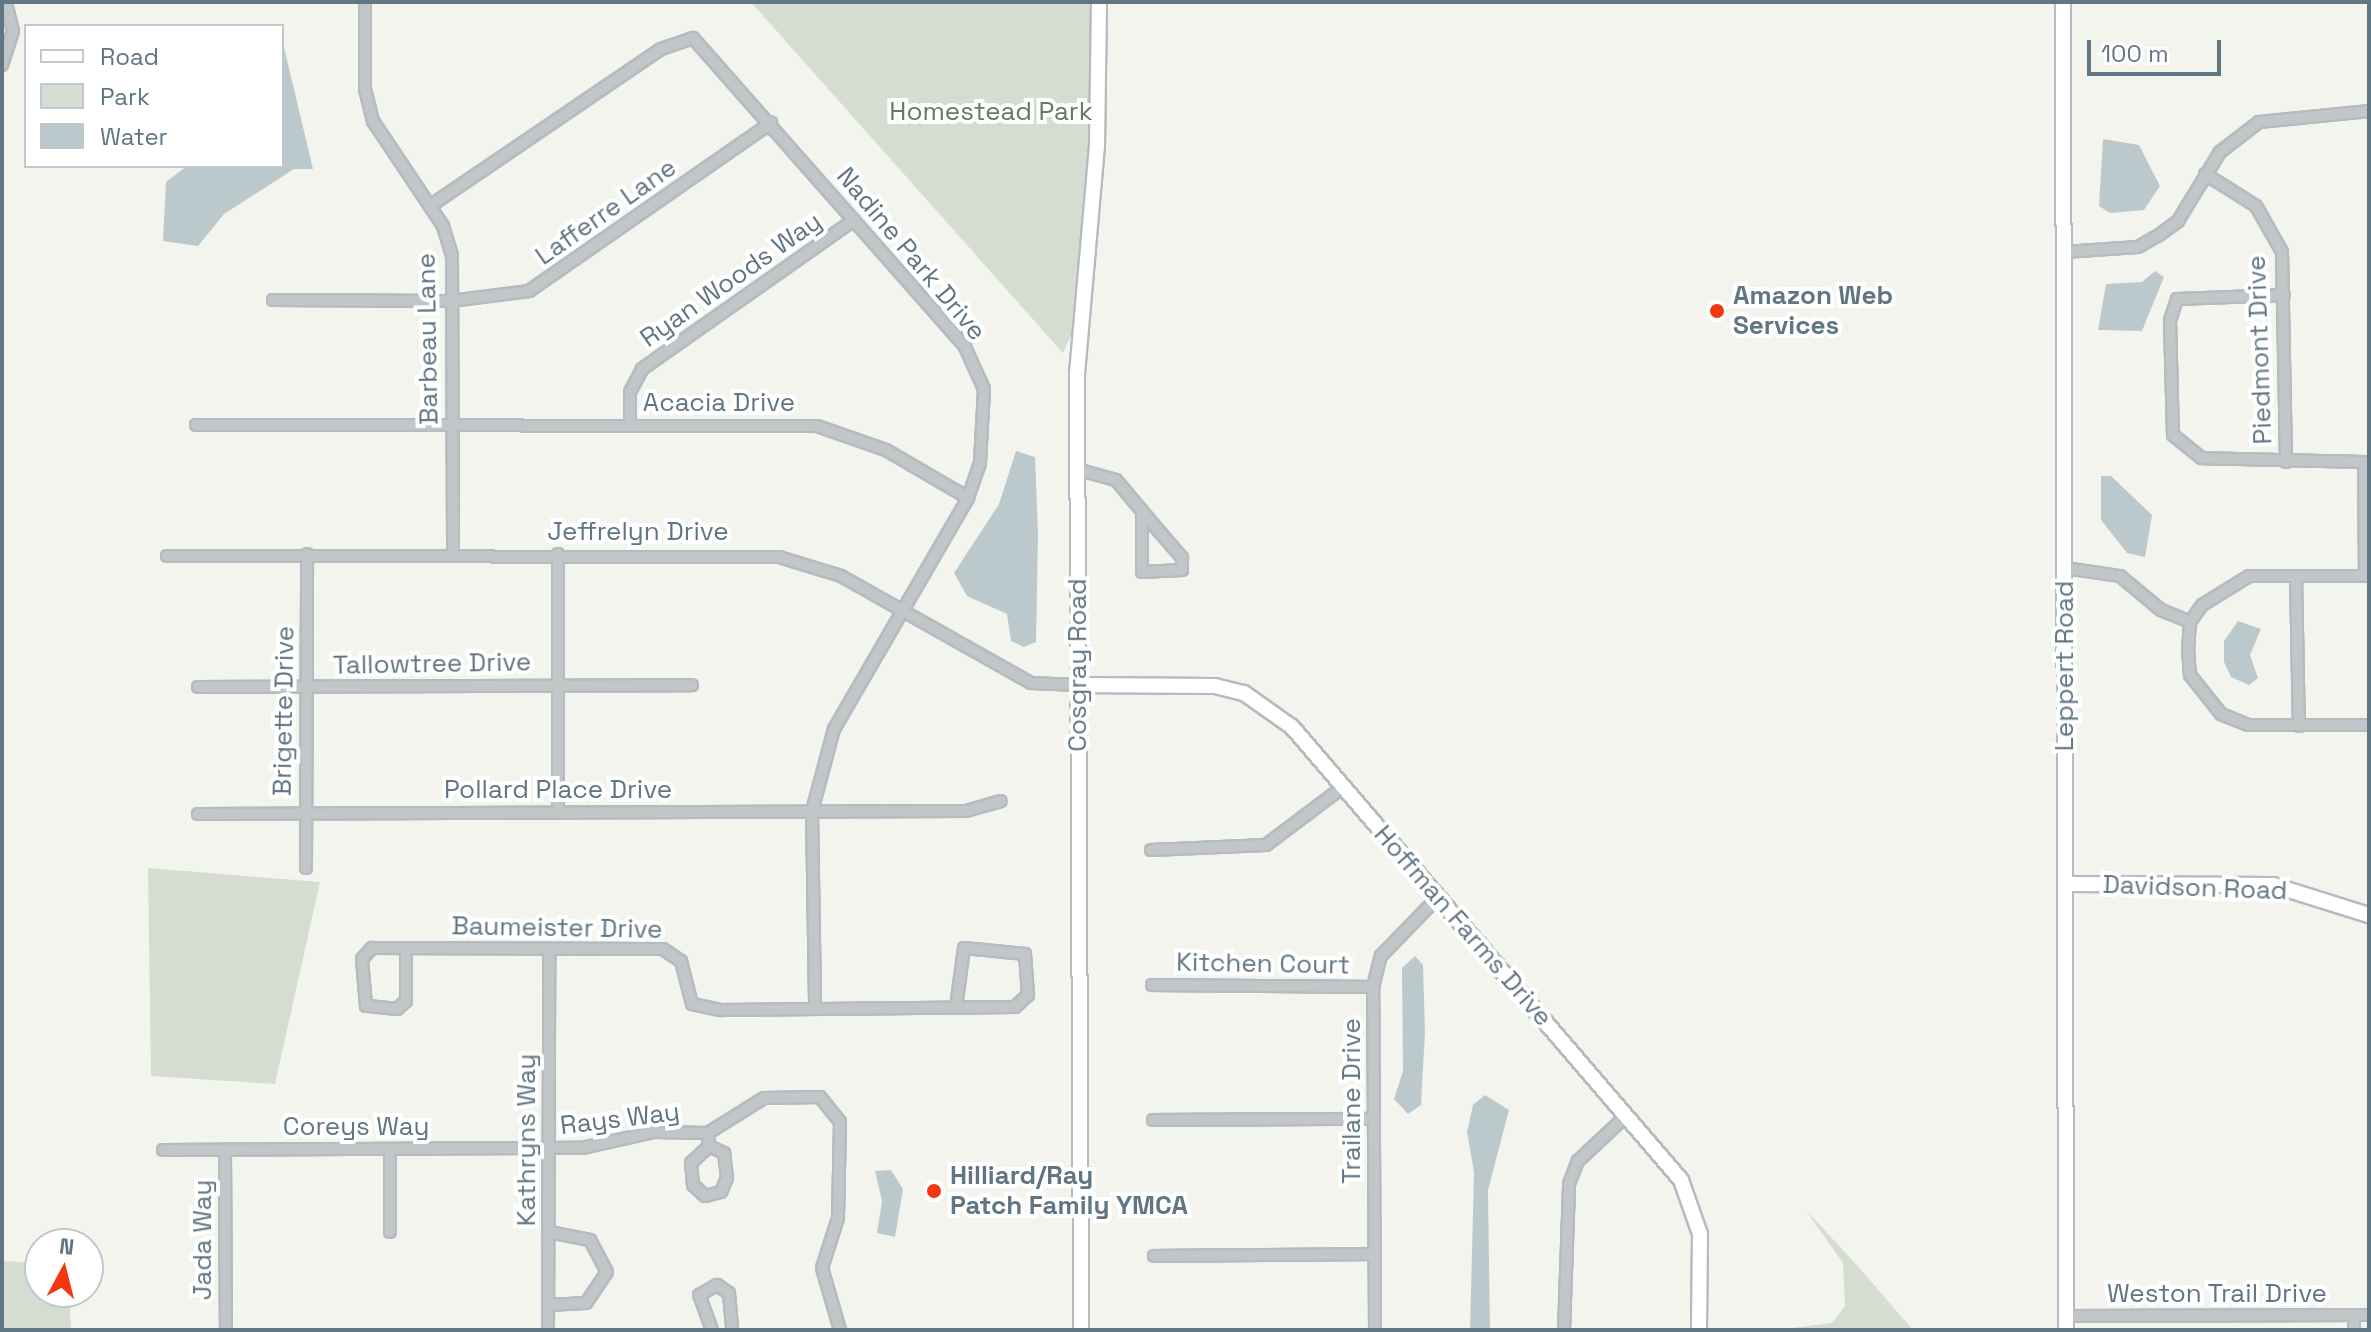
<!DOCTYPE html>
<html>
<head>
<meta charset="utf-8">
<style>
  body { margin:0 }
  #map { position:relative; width:2371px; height:1332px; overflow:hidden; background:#f4f4ef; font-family:"Space Grotesk",sans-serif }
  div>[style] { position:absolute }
  .green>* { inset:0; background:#d5dcd0 }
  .water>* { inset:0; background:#bbc9cd }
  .roads { filter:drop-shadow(2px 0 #b5bbbf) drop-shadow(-2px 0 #b5bbbf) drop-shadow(0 2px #b5bbbf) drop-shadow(0 -2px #b5bbbf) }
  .street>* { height:10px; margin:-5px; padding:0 5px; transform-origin:5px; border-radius:5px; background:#c1c6c8 }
  .secondary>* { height:14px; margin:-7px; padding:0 7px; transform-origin:7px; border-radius:7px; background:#fff }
  .dots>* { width:22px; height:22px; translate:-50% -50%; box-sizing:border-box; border:4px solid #fff; border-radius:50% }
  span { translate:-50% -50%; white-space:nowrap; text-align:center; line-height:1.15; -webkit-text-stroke:8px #fff; paint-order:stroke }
  .park-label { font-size:26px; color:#667a5f }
  .street-label { font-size:26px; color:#607683 }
  .poi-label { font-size:26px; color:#607683; font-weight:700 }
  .left { translate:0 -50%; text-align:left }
  .frame { position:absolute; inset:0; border:4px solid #607683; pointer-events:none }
  .legend { position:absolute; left:24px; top:24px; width:260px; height:144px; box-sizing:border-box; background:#fff; border:2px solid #bfc8cd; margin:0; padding:10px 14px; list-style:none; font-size:24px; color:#607683 }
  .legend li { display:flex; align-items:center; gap:16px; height:40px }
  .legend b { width:40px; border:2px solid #bfc8cd }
  .north { position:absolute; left:24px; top:1228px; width:80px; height:80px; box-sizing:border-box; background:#fff; border:2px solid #bfc8cd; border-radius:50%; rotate:7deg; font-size:22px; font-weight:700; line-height:32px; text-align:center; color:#607683 }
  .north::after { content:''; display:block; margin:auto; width:28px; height:36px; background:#f33710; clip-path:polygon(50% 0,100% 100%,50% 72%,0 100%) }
  .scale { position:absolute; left:2087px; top:40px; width:134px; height:36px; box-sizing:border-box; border:4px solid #607683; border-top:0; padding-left:10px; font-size:24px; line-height:28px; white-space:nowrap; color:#607683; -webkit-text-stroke:6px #fff; paint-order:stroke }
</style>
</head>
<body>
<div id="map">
  <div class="green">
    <div style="clip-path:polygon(751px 2px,1099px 2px,1098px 126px,1077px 323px,1063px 353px)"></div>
    <div style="clip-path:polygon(148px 868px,320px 882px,275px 1084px,151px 1076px)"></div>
    <div style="clip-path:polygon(1805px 1209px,1854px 1262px,1913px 1330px,1777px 1330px,1832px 1323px,1845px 1306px,1843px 1263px)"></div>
    <div style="clip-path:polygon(2px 1261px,40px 1263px,40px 1292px,69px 1292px,71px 1330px,2px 1330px)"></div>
  </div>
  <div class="water">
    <div style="clip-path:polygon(282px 39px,313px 169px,294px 169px,224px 214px,198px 246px,163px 241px,166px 182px,187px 166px,282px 166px)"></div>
    <div style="clip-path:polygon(2103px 139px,2139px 145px,2160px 186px,2144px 210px,2110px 213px,2099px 206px)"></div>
    <div style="clip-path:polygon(2155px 271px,2164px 277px,2142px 331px,2098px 330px,2106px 284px,2142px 282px)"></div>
    <div style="clip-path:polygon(1016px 451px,1035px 457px,1038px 535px,1036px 642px,1024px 647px,1011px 641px,1007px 614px,967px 596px,954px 573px,999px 504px)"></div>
    <div style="clip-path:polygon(2101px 476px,2111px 476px,2152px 515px,2145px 557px,2127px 553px,2101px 520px)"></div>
    <div style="clip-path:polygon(2238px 621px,2261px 629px,2250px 655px,2258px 678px,2249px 685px,2231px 677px,2224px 662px,2224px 641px)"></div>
    <div style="clip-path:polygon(1415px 956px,1423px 965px,1425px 1032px,1421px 1105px,1408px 1114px,1394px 1099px,1403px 1071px,1402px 968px)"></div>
    <div style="clip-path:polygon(1485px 1095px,1509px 1110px,1488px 1190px,1490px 1330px,1470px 1330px,1474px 1172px,1467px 1132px,1473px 1105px)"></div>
    <div style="clip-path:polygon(891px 1170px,903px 1189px,895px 1237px,877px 1233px,882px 1201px,875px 1171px)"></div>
  </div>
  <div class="roads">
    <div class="street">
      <div style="left:365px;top:2px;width:87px;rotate:90deg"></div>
      <div style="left:365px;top:89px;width:33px;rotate:76deg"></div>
      <div style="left:373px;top:121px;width:126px;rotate:56.3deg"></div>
      <div style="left:443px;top:226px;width:30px;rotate:73deg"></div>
      <div style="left:452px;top:255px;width:299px;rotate:89.8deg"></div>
      <div style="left:2px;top:65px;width:36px;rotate:-72deg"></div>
      <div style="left:13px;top:31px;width:30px;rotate:-104deg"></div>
      <div style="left:2205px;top:174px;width:60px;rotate:32.1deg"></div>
      <div style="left:2256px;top:206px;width:53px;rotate:60.5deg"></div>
      <div style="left:2282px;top:252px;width:210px;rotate:88.9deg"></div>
      <div style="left:430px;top:206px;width:279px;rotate:-34.2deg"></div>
      <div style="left:661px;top:49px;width:34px;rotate:-19deg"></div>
      <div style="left:693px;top:38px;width:412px;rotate:48.6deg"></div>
      <div style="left:965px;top:347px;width:46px;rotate:65.7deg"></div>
      <div style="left:984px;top:389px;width:74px;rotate:93.1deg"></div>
      <div style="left:980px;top:463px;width:37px;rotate:109deg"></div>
      <div style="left:968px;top:498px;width:267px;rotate:120.1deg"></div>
      <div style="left:834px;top:729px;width:85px;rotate:105deg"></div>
      <div style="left:812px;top:811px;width:196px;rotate:89.1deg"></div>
      <div style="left:2064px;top:252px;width:74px;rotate:-3.9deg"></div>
      <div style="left:2138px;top:247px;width:24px;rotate:-30deg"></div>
      <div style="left:2159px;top:235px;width:24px;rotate:-36deg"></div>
      <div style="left:2178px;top:221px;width:81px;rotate:-58.7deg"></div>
      <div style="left:2220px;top:152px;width:49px;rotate:-37.6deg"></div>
      <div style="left:2259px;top:122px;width:111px;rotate:-5.7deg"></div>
      <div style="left:2284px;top:295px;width:107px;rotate:177.9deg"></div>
      <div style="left:2177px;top:299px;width:23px;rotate:108deg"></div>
      <div style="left:2170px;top:321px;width:114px;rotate:88.5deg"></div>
      <div style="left:2173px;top:435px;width:36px;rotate:39deg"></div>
      <div style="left:2201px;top:458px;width:168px;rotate:1.4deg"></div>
      <div style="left:273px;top:300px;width:178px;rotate:0.3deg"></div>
      <div style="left:451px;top:301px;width:79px;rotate:-7.3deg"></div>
      <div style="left:529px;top:291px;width:295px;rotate:-34.8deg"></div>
      <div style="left:196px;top:425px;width:621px;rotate:0.09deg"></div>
      <div style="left:817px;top:426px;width:73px;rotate:19.2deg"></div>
      <div style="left:886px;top:450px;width:95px;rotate:30.3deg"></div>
      <div style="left:630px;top:425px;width:33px;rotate:-90deg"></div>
      <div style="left:630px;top:392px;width:26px;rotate:-62deg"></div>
      <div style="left:642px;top:369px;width:259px;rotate:-35.1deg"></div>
      <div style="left:2364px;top:462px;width:114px;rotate:89.5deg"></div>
      <div style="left:1076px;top:469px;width:41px;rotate:15.4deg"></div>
      <div style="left:1116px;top:480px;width:65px;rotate:50deg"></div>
      <div style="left:1158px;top:530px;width:37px;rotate:49deg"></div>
      <div style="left:1182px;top:558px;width:12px;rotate:90deg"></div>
      <div style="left:1182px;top:570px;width:40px;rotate:177.1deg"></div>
      <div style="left:1142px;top:572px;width:61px;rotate:-90deg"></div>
      <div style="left:558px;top:554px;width:257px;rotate:90deg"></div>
      <div style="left:167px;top:556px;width:612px;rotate:0.09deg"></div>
      <div style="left:779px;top:557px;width:65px;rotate:17deg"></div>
      <div style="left:841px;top:576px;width:218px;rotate:29.4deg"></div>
      <div style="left:1031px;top:683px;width:47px;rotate:2.4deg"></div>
      <div style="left:2065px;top:568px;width:56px;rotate:8.3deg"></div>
      <div style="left:2120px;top:576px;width:53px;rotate:39.7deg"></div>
      <div style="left:2161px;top:610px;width:31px;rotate:22deg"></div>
      <div style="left:2296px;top:576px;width:150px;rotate:88.9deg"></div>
      <div style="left:2369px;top:576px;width:120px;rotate:180deg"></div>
      <div style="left:2249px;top:576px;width:55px;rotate:148.3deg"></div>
      <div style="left:2202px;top:605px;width:21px;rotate:125deg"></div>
      <div style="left:2190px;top:622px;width:26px;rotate:94deg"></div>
      <div style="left:2188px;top:648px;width:27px;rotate:86deg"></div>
      <div style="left:2190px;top:675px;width:50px;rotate:51.5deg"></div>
      <div style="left:2221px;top:714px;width:29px;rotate:22deg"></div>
      <div style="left:2248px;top:725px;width:121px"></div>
      <div style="left:198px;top:687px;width:494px;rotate:-0.2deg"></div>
      <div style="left:198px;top:814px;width:768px;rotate:-0.22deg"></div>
      <div style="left:966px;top:811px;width:36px;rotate:-16deg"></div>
      <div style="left:1151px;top:850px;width:115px;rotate:-2.5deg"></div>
      <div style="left:1266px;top:845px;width:96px;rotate:-37deg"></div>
      <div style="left:306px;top:868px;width:314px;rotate:-89.8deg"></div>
      <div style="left:406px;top:949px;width:52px;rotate:90deg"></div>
      <div style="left:406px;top:1001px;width:12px;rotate:138deg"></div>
      <div style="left:397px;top:1009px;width:31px;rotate:-174deg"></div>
      <div style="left:366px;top:1006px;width:47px;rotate:-94.9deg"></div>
      <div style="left:362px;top:959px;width:15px;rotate:-48deg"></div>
      <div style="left:372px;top:948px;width:291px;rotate:0.2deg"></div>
      <div style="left:663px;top:949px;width:22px;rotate:34deg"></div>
      <div style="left:681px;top:961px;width:44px;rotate:75.7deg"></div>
      <div style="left:692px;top:1004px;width:30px;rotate:12deg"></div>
      <div style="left:721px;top:1010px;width:294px;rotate:-0.6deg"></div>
      <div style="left:1015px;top:1007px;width:18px;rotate:-43deg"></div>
      <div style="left:1028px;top:995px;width:41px;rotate:-94.2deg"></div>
      <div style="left:1025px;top:954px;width:61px;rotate:-174.4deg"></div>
      <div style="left:964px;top:948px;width:60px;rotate:97.7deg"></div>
      <div style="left:1152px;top:985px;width:221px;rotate:0.5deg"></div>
      <div style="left:1153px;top:1120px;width:221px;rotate:-0.3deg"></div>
      <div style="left:708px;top:1133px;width:13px;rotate:86deg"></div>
      <div style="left:709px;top:1146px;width:17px;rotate:25deg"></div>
      <div style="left:724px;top:1153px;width:25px;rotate:83deg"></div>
      <div style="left:727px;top:1178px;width:15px;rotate:113deg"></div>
      <div style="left:721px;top:1192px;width:16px;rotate:166deg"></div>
      <div style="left:705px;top:1196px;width:16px;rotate:-137deg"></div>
      <div style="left:693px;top:1185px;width:22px;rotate:-95deg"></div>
      <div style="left:691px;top:1163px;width:25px;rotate:-43deg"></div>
      <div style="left:163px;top:1150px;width:419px;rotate:-0.3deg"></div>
      <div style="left:582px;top:1148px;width:74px;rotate:-12.5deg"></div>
      <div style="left:654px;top:1132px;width:54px;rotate:1.1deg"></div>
      <div style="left:708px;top:1133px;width:66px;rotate:-32deg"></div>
      <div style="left:764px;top:1098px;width:56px;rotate:-1deg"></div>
      <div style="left:820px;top:1097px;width:32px;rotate:51deg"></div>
      <div style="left:840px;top:1122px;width:96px;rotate:91.2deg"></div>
      <div style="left:838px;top:1218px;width:52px;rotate:107.7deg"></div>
      <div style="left:822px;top:1268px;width:65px;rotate:73.8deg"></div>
      <div style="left:225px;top:1150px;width:180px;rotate:89.7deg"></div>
      <div style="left:390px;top:1232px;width:83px;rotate:-90deg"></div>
      <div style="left:549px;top:1232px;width:42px;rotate:11deg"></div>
      <div style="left:590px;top:1240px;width:36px;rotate:62deg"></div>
      <div style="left:607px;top:1272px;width:37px;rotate:124deg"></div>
      <div style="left:586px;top:1303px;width:37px;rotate:177deg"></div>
      <div style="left:1154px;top:1256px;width:221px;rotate:-0.5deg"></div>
      <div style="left:2354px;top:1315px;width:15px;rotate:90deg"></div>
      <div style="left:2066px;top:1316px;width:303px;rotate:-0.2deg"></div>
      <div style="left:548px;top:1330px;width:379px;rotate:-89.8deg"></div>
      <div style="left:712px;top:1330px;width:37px;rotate:-110deg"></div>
      <div style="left:699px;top:1295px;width:21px;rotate:-29deg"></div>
      <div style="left:717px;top:1285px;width:14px;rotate:34deg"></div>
      <div style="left:729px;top:1293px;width:37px;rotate:85deg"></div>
      <div style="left:1375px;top:1330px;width:343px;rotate:-90.3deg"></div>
      <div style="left:1373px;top:987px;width:32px;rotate:-76deg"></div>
      <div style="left:1381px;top:956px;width:82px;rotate:-46deg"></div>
      <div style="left:1564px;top:1330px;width:146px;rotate:-88deg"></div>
      <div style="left:1569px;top:1184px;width:25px;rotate:-69deg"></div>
      <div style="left:1578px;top:1161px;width:66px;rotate:-43.2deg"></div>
    </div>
    <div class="secondary">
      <div style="left:2063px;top:2px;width:1328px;rotate:89.87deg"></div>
      <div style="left:1078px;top:685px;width:137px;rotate:0.4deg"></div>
      <div style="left:1215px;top:686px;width:30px;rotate:14deg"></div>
      <div style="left:1244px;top:693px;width:59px;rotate:35.3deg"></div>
      <div style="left:1292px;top:727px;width:597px;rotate:49.35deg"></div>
      <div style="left:1681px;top:1180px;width:57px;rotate:70.6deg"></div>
      <div style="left:1700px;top:1234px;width:96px;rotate:90.6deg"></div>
      <div style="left:2066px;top:884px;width:207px;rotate:0.3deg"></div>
      <div style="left:2273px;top:885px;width:101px;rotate:17.4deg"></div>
      <div style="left:1081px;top:1330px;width:956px;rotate:-90.24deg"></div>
      <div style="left:1077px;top:374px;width:229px;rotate:-85deg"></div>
      <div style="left:1097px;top:146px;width:144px;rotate:-89.2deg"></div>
    </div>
  </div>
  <div class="dots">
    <div style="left:1717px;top:311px;background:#f33710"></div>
    <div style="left:934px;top:1191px;background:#f33710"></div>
  </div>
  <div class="park-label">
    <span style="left:991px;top:112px">Homestead Park</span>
  </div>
  <div class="street-label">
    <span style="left:606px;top:212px;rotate:-35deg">Lafferre Lane</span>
    <span style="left:911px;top:254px;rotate:50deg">Nadine Park Drive</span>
    <span style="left:731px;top:280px;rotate:-35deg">Ryan Woods Way</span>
    <span style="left:428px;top:339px;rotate:-91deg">Barbeau Lane</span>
    <span style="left:2260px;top:350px;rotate:-92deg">Piedmont Drive</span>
    <span style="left:719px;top:403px">Acacia Drive</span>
    <span style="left:638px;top:532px">Jeffrelyn Drive</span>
    <span style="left:432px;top:664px;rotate:-1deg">Tallowtree Drive</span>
    <span style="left:1078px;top:665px;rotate:-90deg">Cosgray Road</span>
    <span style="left:2065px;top:666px;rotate:-90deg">Leppert Road</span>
    <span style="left:284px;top:711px;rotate:-89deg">Brigette Drive</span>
    <span style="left:558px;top:790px">Pollard Place Drive</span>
    <span style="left:2195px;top:888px;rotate:2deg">Davidson Road</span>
    <span style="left:1463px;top:926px;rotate:49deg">Hoffman Farms Drive</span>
    <span style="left:557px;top:928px;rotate:1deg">Baumeister Drive</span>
    <span style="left:1263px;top:964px;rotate:1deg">Kitchen Court</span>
    <span style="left:1352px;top:1101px;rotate:-90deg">Trailane Drive</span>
    <span style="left:620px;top:1119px;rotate:-7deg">Rays Way</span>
    <span style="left:356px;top:1127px">Coreys Way</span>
    <span style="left:527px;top:1140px;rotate:-90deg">Kathryns Way</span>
    <span style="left:203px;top:1240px;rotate:-90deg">Jada Way</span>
    <span style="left:2217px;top:1294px">Weston Trail Drive</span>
  </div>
  <div class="poi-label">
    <span class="left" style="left:1733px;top:311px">Amazon Web<br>Services</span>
    <span class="left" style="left:950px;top:1191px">Hilliard/Ray<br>Patch Family YMCA</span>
  </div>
  <div class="frame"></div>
  <ul class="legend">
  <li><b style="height:10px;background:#fff"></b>Road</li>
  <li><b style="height:22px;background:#d5dcd0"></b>Park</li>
  <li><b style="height:22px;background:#bbc9cd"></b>Water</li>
  </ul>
  <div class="north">N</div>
  <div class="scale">100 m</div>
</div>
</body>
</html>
